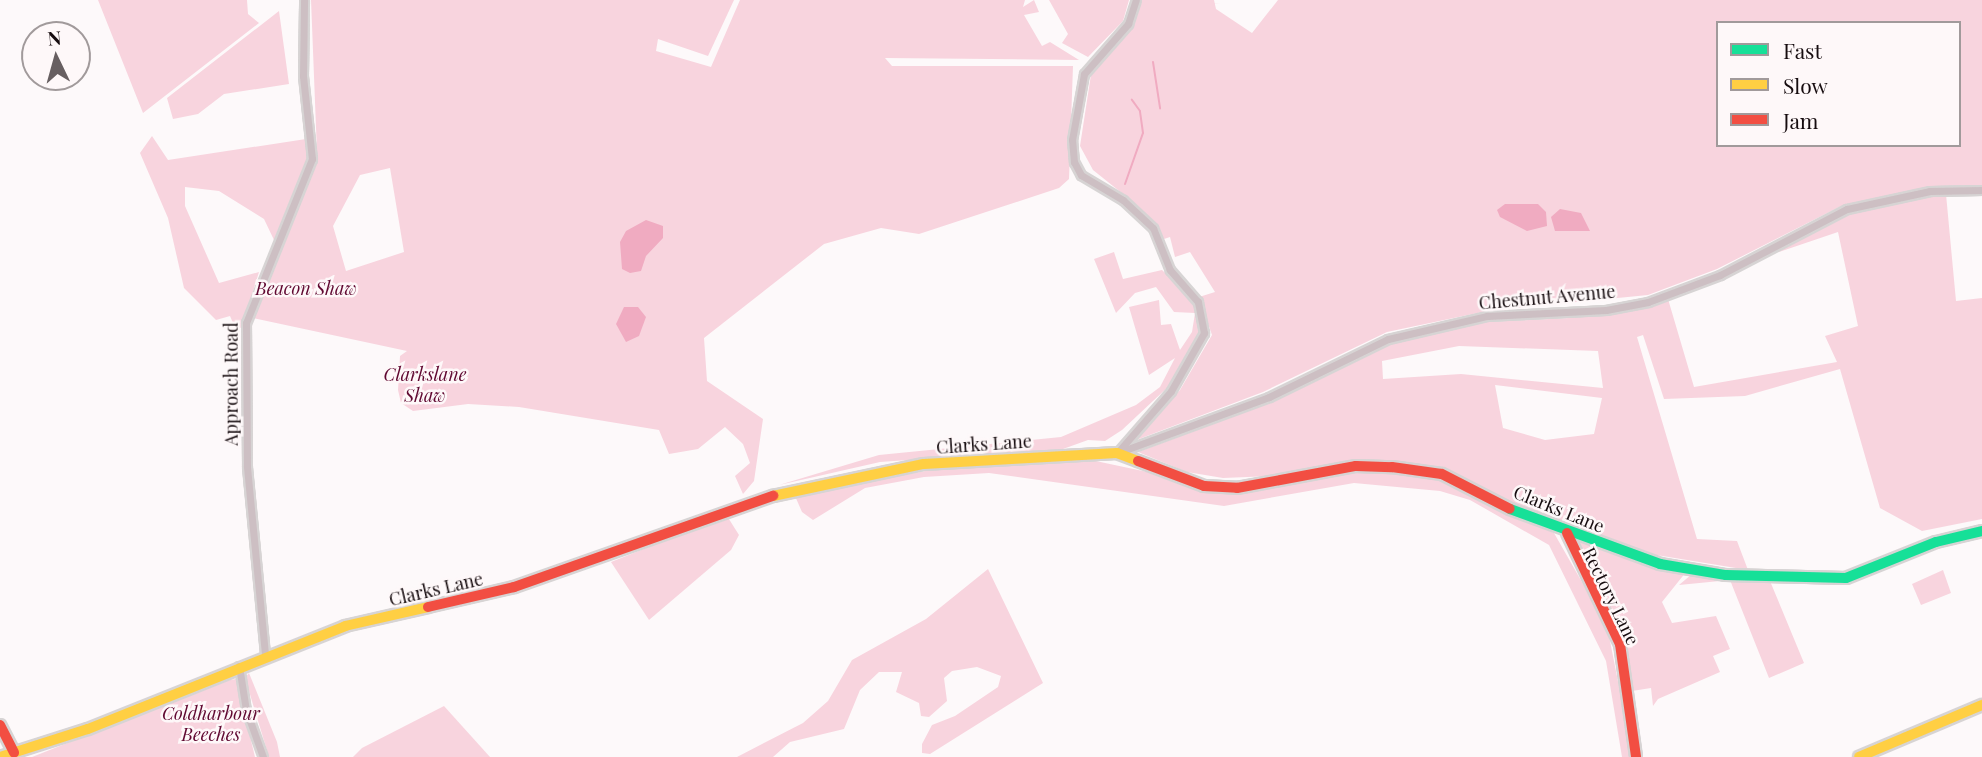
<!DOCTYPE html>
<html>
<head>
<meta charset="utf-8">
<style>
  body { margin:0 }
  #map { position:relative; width:1982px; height:757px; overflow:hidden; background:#fdf9fa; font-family:"Playfair Display",serif }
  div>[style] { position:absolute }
  .green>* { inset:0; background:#f8d4de }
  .water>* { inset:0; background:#f0abc1 }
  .stream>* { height:2px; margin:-1px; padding:0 1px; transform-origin:1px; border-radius:1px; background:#f0abc1 }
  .roads { filter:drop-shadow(2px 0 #d7d4d4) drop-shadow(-2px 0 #d7d4d4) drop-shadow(0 2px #d7d4d4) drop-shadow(0 -2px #d7d4d4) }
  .street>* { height:7px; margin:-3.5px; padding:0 3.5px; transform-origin:3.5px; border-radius:3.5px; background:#cdbfc3 }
  .fast>* { height:10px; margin:-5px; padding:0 5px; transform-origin:5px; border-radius:5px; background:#16e098 }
  .slow>* { height:10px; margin:-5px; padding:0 5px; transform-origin:5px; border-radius:5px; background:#ffcf43 }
  .jam>* { height:10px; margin:-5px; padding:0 5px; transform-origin:5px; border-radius:5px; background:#f24e42 }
  span { translate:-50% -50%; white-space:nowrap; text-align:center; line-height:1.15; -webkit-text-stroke:5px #fef8f9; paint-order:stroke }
  .park-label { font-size:18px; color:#600831; font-style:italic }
  .street-label { font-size:18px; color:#160c0f }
  .legend { position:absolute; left:1716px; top:21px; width:245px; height:126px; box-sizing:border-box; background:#fef8f9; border:2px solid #a19a9b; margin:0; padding:9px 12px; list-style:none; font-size:21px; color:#160c0f }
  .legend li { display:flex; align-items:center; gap:14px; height:35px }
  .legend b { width:35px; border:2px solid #a19a9b }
  .north { position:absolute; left:21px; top:21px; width:70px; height:70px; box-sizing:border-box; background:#fef8f9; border:2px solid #a19a9b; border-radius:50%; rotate:355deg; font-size:19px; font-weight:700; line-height:28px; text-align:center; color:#160c0f }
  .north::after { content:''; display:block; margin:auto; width:24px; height:32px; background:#675f61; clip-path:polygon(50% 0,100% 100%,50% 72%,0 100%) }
</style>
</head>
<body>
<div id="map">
  <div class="green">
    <div style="clip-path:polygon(98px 0,247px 0,248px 14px,259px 23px,143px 113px)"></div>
    <div style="clip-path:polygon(evenodd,311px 0,734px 0,708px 56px,658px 39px,656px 51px,711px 67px,740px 0,1025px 0,1023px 7px,1034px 0,1039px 12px,1024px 15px,1042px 46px,1050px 42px,1079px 60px,885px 58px,892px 66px,1073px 66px,1069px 179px,1059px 188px,919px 234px,881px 228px,824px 244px,704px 338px,707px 381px,763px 419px,754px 481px,743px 494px,735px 476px,750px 463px,743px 444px,725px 427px,698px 449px,669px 454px,659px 430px,519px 407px,468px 404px,413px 411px,401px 403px,398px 390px,400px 356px,407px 351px,253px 318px,317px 153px,311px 0,390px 168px,404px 252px,346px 271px,333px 226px,360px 175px,390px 168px)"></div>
    <div style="clip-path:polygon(1049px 0,1129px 0,1123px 21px,1088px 57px,1062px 43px,1068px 34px)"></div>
    <div style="clip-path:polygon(evenodd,1137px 0,1214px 0,1216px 9px,1252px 33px,1278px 0,1982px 0,1982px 185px,1930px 187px,1839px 207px,1717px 269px,1648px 295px,1487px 311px,1387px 332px,1263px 392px,1131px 442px,1180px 390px,1212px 335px,1199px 297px,1215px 292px,1190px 252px,1175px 257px,1170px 237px,1164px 239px,1138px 206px,1093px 170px,1080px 146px,1092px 68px,1129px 27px,1137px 0,1718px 23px,1959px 23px,1959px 145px,1718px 145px,1718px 23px)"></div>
    <div style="clip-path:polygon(279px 11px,289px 84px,224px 94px,198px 114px,173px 119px,167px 98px)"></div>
    <div style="clip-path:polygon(152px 136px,168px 160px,306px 139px,308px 157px,274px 240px,264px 219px,219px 191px,185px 187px,185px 206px,219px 283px,259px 272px,242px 327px,236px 330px,230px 316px,216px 320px,184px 288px,168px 218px,140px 153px)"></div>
    <div style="clip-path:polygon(evenodd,1946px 194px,1956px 301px,1982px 298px,1982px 519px,1922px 531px,1880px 508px,1840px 369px,1745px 396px,1664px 399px,1643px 335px,1637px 337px,1697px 539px,1737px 541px,1748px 570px,1632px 551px,1525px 512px,1445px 471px,1372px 460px,1274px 476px,1223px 478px,1187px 472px,1138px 452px,1269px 403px,1391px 344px,1487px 322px,1569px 318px,1652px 307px,1668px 299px,1694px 387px,1837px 362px,1825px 336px,1858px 326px,1838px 232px,1779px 252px,1780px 246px,1849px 212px,1946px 194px,1459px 346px,1598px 351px,1603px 388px,1461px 374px,1383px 379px,1382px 361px,1459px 346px,1946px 194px,1495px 385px,1602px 398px,1594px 434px,1545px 440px,1503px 428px,1495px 385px)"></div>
    <div style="clip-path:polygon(1114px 252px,1123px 279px,1162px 270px,1194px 301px,1200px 331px,1169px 386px,1122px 430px,1105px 441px,1088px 440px,1063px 449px,880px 462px,779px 485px,879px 455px,1061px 437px,1136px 405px,1160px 387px,1175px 358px,1149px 375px,1129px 307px,1159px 300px,1161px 325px,1171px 324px,1180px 350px,1192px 332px,1195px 313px,1174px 312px,1156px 287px,1135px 293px,1116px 313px,1094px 259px)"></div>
    <div style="clip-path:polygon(1091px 460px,1237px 491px,1368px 469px,1440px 479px,1554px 533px,1607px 626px,1633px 757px,1622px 757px,1606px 661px,1549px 545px,1470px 500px,1440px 491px,1354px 483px,1224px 506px,989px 473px,924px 477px,865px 488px,813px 520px,802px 512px,795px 496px,946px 467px)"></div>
    <div style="clip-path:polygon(727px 516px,739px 535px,731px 550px,649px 620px,611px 562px)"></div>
    <div style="clip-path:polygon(1571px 538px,1686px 572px,1662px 602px,1672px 623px,1716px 616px,1730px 649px,1713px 656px,1720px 672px,1658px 699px,1653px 706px,1651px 688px,1632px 691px,1621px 637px)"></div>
    <div style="clip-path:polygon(988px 569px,1043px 683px,930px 754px,922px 753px,922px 744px,932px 725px,955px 716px,998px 687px,1001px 676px,977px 667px,952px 671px,944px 678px,947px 701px,929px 717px,921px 716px,919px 703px,896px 692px,902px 672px,879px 672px,860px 690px,844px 729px,790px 742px,773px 757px,737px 757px,803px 723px,828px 701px,852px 660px,926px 619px)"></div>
    <div style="clip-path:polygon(1943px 570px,1951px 593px,1921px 605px,1912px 584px)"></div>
    <div style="clip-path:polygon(1692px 574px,1770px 581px,1804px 663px,1769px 678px,1730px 580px,1679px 585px)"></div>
    <div style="clip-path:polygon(249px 673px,277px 742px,280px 757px,269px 757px,245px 678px)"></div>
    <div style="clip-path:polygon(236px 679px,255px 757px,32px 757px,224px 681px)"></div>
    <div style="clip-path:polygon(444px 706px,490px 757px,353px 757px,362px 748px)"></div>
  </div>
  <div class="water">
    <div style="clip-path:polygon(1505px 204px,1538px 204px,1546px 212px,1547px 226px,1527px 231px,1500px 217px,1497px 210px)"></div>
    <div style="clip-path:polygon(1560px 209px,1581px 213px,1590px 231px,1555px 231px,1551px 217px)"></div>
    <div style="clip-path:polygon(646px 220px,663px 226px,663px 238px,646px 256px,641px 271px,630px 273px,622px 269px,620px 242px,626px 231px)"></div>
    <div style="clip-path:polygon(624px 307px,638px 307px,646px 317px,639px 336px,626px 342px,616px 324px)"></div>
  </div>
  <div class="stream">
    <div style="left:1153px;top:62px;width:47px;rotate:81.3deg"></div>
    <div style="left:1125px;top:184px;width:54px;rotate:-70.6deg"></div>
    <div style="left:1143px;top:133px;width:22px;rotate:-98deg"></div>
    <div style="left:1140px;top:111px;width:14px;rotate:-126deg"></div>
  </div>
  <div class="roads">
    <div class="street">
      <div style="left:1117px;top:453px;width:162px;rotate:-20.2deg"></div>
      <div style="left:1269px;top:397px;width:132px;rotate:-26deg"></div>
      <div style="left:1388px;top:339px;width:102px;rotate:-13.1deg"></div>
      <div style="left:1487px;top:316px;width:119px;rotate:-2.9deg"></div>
      <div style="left:1606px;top:310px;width:43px;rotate:-10.8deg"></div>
      <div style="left:1648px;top:302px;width:77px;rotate:-20.6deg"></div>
      <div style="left:1720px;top:275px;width:143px;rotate:-27.5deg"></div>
      <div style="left:1847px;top:209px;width:85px;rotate:-12.2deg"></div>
      <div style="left:1930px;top:191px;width:52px;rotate:-1.1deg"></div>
      <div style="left:1117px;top:453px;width:82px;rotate:-48.9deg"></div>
      <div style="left:1171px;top:391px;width:67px;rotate:-60.4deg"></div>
      <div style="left:1204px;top:333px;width:32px;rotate:-101deg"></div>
      <div style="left:1198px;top:302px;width:43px;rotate:-131.2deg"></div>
      <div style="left:1170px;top:270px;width:45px;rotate:-112deg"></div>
      <div style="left:1153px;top:228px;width:41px;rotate:-137deg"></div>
      <div style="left:1123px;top:200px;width:49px;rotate:-149.2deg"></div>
      <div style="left:1081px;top:175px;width:15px;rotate:-118deg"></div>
      <div style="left:1074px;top:162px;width:22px;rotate:-95deg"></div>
      <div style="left:1072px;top:140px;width:67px;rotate:-79.7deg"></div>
      <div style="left:1084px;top:74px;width:67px;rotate:-48.7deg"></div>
      <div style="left:1128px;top:24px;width:25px;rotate:-72deg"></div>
      <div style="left:265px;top:654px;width:189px;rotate:-95.5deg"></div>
      <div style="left:247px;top:466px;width:143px;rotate:-90.4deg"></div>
      <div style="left:246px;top:323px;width:177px;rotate:-68.1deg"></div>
      <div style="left:312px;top:159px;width:83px;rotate:-96.2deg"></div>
      <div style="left:303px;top:76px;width:76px;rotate:-89.2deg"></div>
      <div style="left:239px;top:666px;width:45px;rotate:81deg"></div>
      <div style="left:246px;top:710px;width:50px;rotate:70.1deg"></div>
    </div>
    <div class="fast">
      <div style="left:1510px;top:509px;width:160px;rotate:20.1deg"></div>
      <div style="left:1660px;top:564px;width:67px;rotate:9.5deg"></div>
      <div style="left:1726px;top:575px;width:120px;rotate:1.4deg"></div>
      <div style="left:1846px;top:578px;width:97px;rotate:-21.8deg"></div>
      <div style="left:1936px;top:542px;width:47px;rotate:-13.4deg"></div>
    </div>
    <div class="slow">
      <div style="left:773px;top:496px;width:154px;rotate:-12deg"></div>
      <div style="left:924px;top:464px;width:193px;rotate:-3.3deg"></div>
      <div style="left:1117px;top:453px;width:22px;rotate:21deg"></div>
      <div style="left:0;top:757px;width:92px;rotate:-17.7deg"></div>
      <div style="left:88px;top:729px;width:277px;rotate:-21.8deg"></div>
      <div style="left:345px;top:626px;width:85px;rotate:-12.9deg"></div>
      <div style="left:1859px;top:757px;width:134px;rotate:-22.9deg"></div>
    </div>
    <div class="jam">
      <div style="left:1138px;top:461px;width:71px;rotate:20.7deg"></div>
      <div style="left:1204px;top:486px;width:33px;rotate:3deg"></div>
      <div style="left:1237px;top:488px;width:121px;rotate:-10.5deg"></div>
      <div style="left:1356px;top:466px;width:36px;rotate:2deg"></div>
      <div style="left:1392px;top:467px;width:50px;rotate:8deg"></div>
      <div style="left:1442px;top:474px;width:76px;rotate:27.2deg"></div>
      <div style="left:1567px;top:533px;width:123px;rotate:64.5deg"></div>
      <div style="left:1620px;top:644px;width:114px;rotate:81.9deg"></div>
      <div style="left:428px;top:607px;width:88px;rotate:-13.1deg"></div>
      <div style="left:514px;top:587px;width:275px;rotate:-19.4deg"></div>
      <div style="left:0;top:725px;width:31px;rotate:63deg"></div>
    </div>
  </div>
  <div class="park-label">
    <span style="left:306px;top:288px">Beacon Shaw</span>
    <span style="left:425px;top:385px">Clarkslane<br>Shaw</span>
    <span style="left:211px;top:724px">Coldharbour<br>Beeches</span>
  </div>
  <div class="street-label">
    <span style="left:1547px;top:297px;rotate:-5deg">Chestnut Avenue</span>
    <span style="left:231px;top:384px;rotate:-90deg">Approach Road</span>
    <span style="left:984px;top:444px;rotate:-4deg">Clarks Lane</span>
    <span style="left:1559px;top:509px;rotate:22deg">Clarks Lane</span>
    <span style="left:436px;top:589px;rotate:-13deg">Clarks Lane</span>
    <span style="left:1611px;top:596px;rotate:64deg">Rectory Lane</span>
  </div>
  <ul class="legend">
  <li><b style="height:9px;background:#16e098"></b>Fast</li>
  <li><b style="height:9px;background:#ffcf43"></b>Slow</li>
  <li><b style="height:9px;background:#f24e42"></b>Jam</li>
  </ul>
  <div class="north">N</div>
</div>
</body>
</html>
